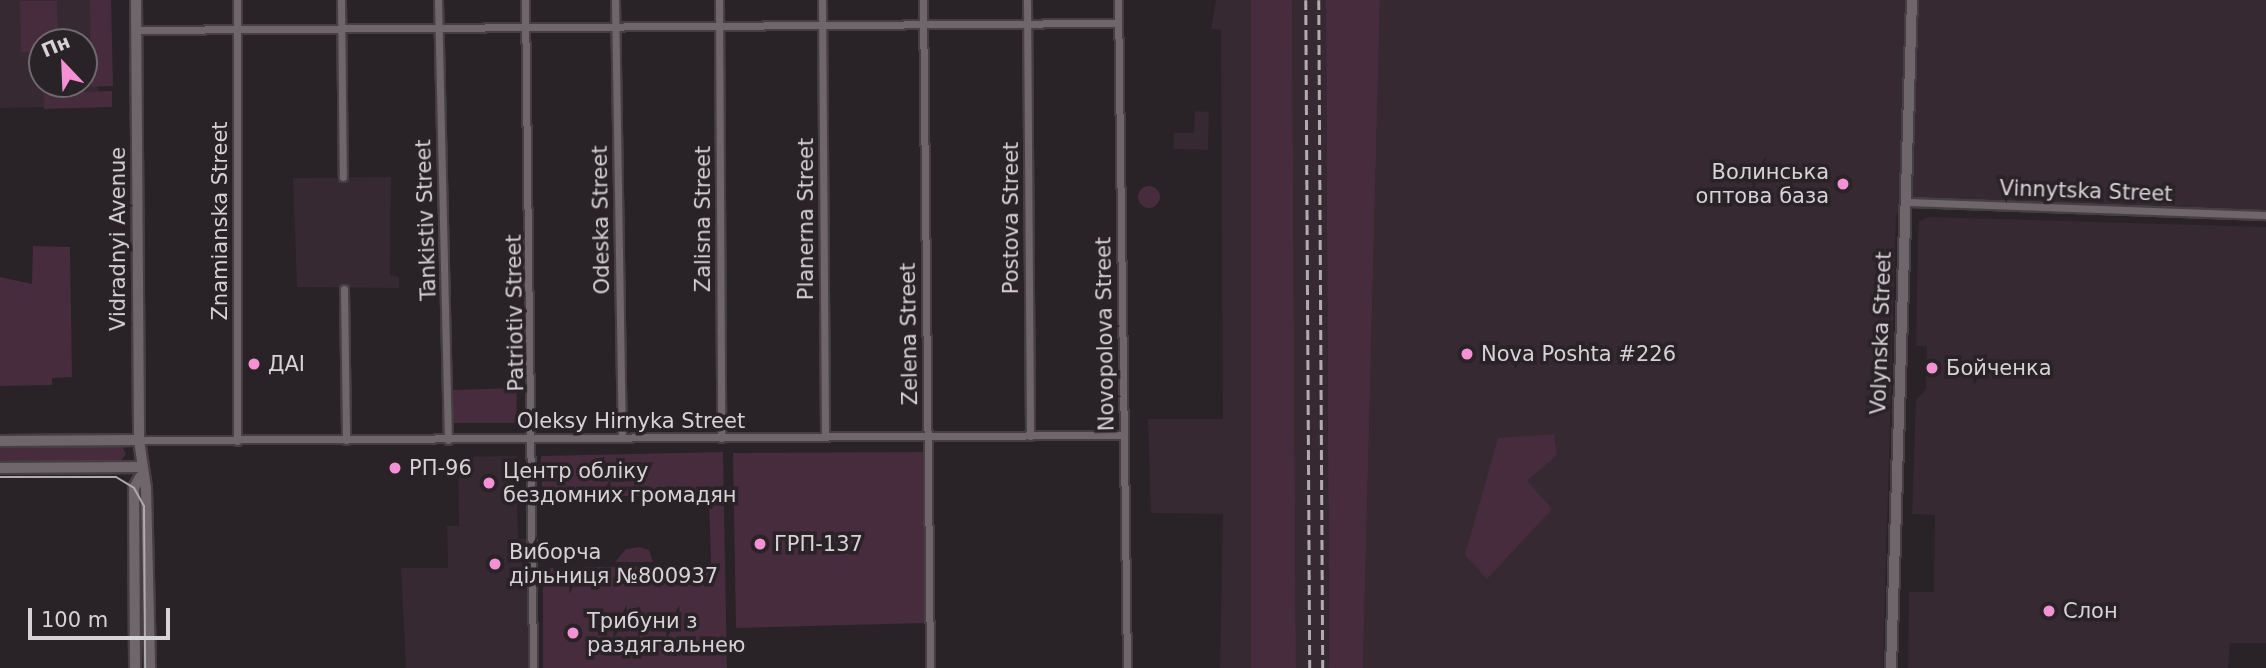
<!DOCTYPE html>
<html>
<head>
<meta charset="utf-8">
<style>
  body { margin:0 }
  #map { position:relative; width:2266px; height:668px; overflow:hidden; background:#292227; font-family:"DejaVu Sans",sans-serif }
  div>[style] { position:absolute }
  .built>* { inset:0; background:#362931 }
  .green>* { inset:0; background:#462c3d }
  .round { border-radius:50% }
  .roads { filter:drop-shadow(2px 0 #453f43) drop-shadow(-2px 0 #453f43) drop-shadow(0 2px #453f43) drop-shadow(0 -2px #453f43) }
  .street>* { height:7px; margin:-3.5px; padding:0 3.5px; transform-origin:3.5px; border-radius:3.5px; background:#6e666b }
  .secondary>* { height:10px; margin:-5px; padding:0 5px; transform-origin:5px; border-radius:5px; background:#6e666b }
  .tram>* { height:2px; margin:-1px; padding:0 1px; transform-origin:1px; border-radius:1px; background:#b1abaf }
  .rail>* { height:2.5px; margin-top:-1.25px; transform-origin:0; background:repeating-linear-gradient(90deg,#b1abaf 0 10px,transparent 0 15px) }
  .dots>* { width:19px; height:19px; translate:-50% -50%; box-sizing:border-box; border:4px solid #292227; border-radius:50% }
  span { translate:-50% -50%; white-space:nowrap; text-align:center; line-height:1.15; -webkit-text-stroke:7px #292227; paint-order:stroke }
  .poi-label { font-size:21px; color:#d7d2d5 }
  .right { translate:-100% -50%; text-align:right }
  .left { translate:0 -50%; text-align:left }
  .street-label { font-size:21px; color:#d7d2d5 }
  .north { position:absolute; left:28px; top:28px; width:70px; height:70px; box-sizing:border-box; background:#292227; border:2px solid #6f686d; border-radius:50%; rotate:337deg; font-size:19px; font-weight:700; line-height:28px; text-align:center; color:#d7d2d5 }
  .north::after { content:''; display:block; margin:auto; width:24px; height:32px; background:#f491d4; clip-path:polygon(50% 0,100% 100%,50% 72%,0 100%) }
  .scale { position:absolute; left:28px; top:608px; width:142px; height:32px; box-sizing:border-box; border:4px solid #d7d2d5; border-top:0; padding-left:9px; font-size:21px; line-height:24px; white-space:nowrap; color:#d7d2d5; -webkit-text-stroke:5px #292227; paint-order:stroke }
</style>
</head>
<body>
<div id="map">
  <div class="built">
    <div style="clip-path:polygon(evenodd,0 0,98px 0,98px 106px,0 108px,0 0,42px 42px,84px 42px,84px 84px,42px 84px,42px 42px)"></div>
    <div style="clip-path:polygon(1216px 0,1251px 0,1251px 668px,1220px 668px,1223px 514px,1151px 513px,1148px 419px,1223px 419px,1221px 30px,1211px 29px)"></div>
    <div style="clip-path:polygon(1292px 0,1326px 0,1329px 668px,1296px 668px)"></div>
    <div style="clip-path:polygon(1380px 0,2266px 0,2266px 212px,1911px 197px,1915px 37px,1905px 202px,1896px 215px,1883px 668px,1363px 668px)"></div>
    <div style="clip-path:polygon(1195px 111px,1209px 112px,1208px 150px,1173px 149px,1174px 133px,1194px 133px)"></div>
    <div style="clip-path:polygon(391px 177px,390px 275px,399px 277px,399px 288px,297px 287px,293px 178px)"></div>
    <div style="clip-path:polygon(1929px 217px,2266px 227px,2266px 643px,2230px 643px,2228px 668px,1908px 668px,1909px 592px,1934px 592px,1935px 515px,1912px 514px,1916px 400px,1926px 389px,1927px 346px,1916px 346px,1918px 236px,1919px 221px)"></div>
    <div style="clip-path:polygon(516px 456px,518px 539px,530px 539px,531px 668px,406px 668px,401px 568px,448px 568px,447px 526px,459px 526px,458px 457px)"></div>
  </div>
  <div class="green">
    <div style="clip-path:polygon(90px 0,111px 0,113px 86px,91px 87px)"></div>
    <div style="clip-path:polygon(1251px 0,1292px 0,1296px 668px,1251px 668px)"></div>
    <div style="clip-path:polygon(1326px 0,1380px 0,1363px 668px,1329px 668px)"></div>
    <div style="clip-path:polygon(20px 1px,57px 1px,58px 42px,42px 42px,42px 52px,21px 52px)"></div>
    <div style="clip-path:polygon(112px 91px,112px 107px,44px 109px,44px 93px)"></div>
    <div class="round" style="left:1138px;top:186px;width:22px;height:22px"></div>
    <div style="clip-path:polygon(33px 246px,70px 247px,72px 377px,52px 378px,52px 385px,0 386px,0 277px,32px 284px)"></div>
    <div style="clip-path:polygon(517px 388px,516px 423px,451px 423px,450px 390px)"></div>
    <div style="clip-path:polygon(1554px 434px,1557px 455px,1527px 481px,1552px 509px,1487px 579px,1465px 555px,1498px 438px)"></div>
    <div style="clip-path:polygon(121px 444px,126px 454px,120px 462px,0 463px,0 445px)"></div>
    <div style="clip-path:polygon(723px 452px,727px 668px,543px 668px,543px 568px,711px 565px,709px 496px,542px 496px,541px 456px)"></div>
    <div style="clip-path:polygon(924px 452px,927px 623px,736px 628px,733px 453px)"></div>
    <div style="clip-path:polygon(639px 547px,649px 550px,653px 562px,615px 562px,626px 549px)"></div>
  </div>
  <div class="roads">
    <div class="street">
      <div style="left:341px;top:0;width:177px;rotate:89.4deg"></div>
      <div style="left:438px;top:0;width:440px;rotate:88.7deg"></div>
      <div style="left:525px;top:0;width:668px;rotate:89.31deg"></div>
      <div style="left:615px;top:0;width:438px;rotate:89.1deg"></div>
      <div style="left:719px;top:0;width:438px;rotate:89.7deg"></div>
      <div style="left:822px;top:0;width:437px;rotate:89.6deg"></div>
      <div style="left:923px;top:0;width:668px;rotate:89.4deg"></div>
      <div style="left:1027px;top:0;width:436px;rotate:89.6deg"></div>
      <div style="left:1118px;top:0;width:668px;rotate:89.23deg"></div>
      <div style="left:136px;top:30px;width:982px;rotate:-0.41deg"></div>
      <div style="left:1905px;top:202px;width:361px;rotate:2.1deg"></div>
      <div style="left:344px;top:289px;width:151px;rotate:89.2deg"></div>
      <div style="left:139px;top:440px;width:985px;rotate:-0.29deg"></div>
      <div style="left:237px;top:441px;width:441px;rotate:-90deg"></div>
    </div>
    <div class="secondary">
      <div style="left:136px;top:0;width:440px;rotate:89.6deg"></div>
      <div style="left:139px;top:440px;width:49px;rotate:81.7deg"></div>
      <div style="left:146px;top:488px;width:180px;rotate:88.7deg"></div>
      <div style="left:0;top:441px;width:139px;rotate:-0.4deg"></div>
      <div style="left:0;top:468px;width:140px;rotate:-0.4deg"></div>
      <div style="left:135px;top:668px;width:180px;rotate:-90.3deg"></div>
      <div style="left:134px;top:488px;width:13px;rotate:-61deg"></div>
      <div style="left:1891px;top:668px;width:668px;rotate:-88.2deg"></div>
    </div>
  </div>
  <div class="tram">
    <div style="left:0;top:477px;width:116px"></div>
    <div style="left:116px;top:477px;width:21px;rotate:31deg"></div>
    <div style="left:134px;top:488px;width:21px;rotate:61deg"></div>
    <div style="left:144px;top:506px;width:162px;rotate:89.6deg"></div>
  </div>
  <div class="rail">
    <div style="left:1306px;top:0;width:668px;rotate:89.66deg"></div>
    <div style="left:1319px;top:0;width:668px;rotate:89.66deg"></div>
  </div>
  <div class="dots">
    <div style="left:1843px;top:184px;background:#f491d4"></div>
    <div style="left:1467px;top:354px;background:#f491d4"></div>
    <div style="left:254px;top:364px;background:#f491d4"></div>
    <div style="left:1932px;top:368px;background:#f491d4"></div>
    <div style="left:395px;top:468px;background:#f491d4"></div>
    <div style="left:489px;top:483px;background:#f491d4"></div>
    <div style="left:760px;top:544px;background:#f491d4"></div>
    <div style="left:495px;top:564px;background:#f491d4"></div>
    <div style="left:2049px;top:611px;background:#f491d4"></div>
    <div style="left:573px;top:633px;background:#f491d4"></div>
  </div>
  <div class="poi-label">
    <span class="right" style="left:1829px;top:184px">Волинська<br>оптова база</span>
    <span class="left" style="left:1481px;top:354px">Nova Poshta #226</span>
    <span class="left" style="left:268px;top:364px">ДАІ</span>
    <span class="left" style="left:1946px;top:368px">Бойченка</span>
    <span class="left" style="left:409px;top:468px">РП-96</span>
    <span class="left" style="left:503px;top:483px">Центр обліку<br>бездомних громадян</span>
    <span class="left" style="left:774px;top:544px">ГРП-137</span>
    <span class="left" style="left:509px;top:564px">Виборча<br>дільниця №800937</span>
    <span class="left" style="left:2063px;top:611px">Слон</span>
    <span class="left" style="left:587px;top:633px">Трибуни з<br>раздягальнею</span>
  </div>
  <div class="street-label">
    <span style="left:2086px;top:191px;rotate:2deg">Vinnytska Street</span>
    <span style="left:1011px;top:218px;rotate:-90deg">Postova Street</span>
    <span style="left:703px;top:219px;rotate:-90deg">Zalisna Street</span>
    <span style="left:806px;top:219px;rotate:-90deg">Planerna Street</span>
    <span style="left:426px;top:220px;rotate:-92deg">Tankistiv Street</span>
    <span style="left:601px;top:220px;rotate:-91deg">Odeska Street</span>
    <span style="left:220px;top:221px;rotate:-90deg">Znamianska Street</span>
    <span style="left:118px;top:239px;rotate:-90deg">Vidradnyi Avenue</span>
    <span style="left:515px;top:313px;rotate:-91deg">Patriotiv Street</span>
    <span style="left:1881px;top:333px;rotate:-88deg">Volynska Street</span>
    <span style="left:909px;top:334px;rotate:-91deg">Zelena Street</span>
    <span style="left:1105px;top:334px;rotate:-91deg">Novopolova Street</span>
    <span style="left:631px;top:421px">Oleksy Hirnyka Street</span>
  </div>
  <div class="north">Пн</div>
  <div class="scale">100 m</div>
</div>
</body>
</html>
